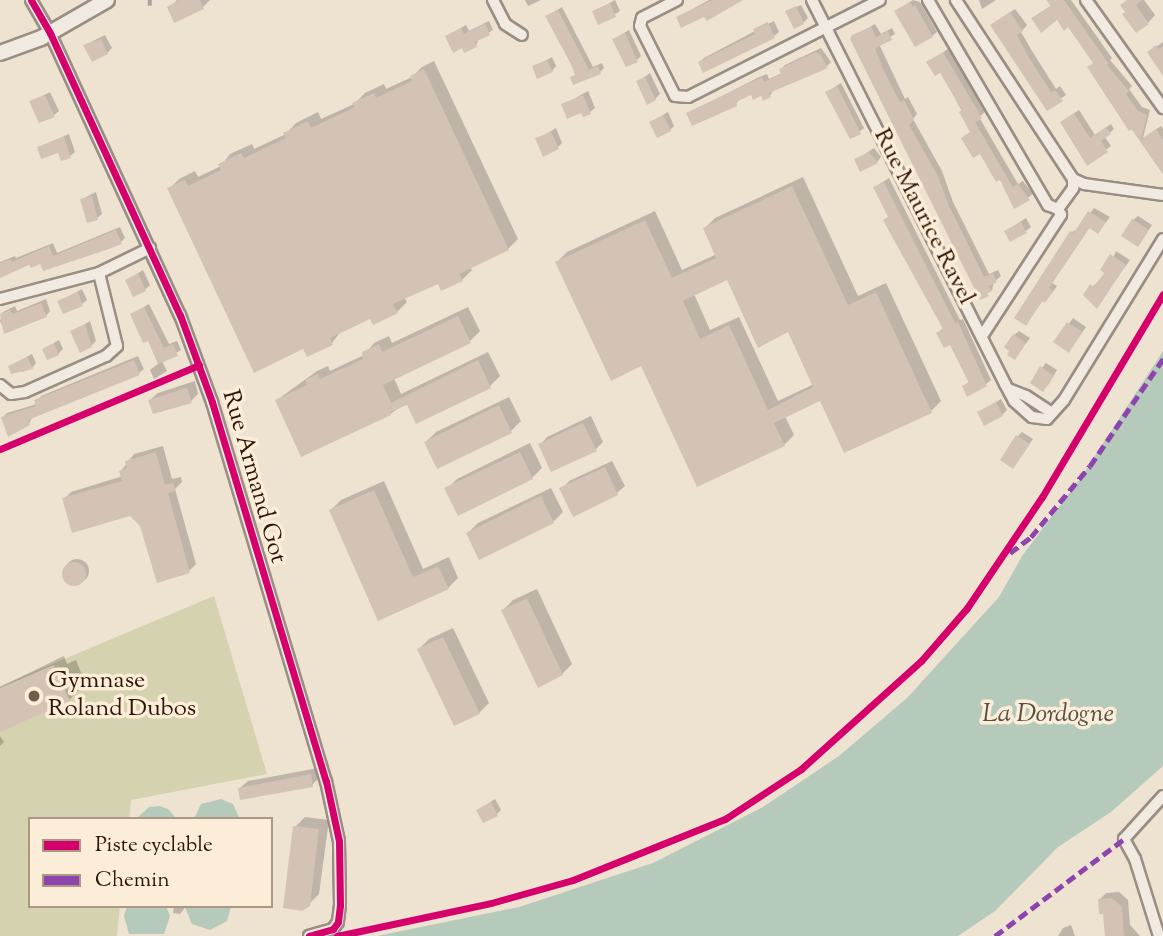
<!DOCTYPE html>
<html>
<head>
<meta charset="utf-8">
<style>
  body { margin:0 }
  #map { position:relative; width:1163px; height:936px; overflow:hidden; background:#eee2d1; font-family:"Sorts Mill Goudy",serif }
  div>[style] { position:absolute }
  .green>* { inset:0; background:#d4d2af }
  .water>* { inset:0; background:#b6cabb }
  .shadow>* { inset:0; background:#0003 }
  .round { border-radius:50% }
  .building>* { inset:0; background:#d4c3b4 }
  .roads { filter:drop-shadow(2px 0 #998e83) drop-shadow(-2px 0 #998e83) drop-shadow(0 2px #998e83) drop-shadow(0 -2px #998e83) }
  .minor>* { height:10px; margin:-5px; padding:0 5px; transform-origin:5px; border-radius:5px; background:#f1eae1 }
  .secondary>* { height:14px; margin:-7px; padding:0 7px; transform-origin:7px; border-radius:7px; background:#f1eae1 }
  .rail>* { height:3.5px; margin-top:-1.75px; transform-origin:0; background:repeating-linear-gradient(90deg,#aaa29a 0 12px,transparent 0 24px) }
  .quiet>* { height:5px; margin-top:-2.5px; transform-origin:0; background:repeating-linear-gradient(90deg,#8e44ad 0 10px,transparent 0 15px) }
  .cycleway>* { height:7px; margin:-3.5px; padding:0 3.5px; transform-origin:3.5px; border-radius:3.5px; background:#d6006c }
  .dots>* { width:19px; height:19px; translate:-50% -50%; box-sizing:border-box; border:4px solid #fcedd9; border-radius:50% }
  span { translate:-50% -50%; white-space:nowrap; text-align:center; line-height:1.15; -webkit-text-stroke:7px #fcedd9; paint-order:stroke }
  .street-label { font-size:24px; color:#2e1505 }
  .poi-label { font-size:24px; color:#2e1505 }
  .left { translate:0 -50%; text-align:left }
  .water-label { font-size:26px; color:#555042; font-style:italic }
  .legend { position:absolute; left:28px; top:817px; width:245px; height:91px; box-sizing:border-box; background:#fcedd9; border:2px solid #aa9784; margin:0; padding:9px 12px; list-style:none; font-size:21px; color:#2e1505 }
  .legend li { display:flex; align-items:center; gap:14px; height:35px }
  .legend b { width:35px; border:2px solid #aa9784 }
</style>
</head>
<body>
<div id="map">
  <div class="green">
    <div style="clip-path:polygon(214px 596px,267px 774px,131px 800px,129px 819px,30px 819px,30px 906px,120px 906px,117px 936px,0 936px,0 686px)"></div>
  </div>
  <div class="water">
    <div style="clip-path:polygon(1163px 351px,1163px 766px,1111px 812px,1058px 847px,995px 911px,958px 936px,377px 936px,519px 907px,653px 863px,763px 807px,839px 756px,907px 698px,999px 597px,1022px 556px,1080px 479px)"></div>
    <div style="clip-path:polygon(221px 799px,233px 804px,240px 819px,194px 819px,201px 804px)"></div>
    <div style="clip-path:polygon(159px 806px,168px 809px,177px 819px,136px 819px,149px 807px)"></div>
    <div style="clip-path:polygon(127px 906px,166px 906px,170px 916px,164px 934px,129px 934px,124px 916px)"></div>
    <div style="clip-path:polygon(231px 906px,227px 921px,210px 930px,192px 924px,185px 907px)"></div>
  </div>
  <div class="shadow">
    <div style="clip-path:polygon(177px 0,210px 0,203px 7px,169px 8px)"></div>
    <div style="clip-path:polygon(525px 0,541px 0,528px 6px)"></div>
    <div style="clip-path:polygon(615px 0,620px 11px,599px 23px,594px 12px)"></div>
    <div style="clip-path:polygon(709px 0,741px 0,705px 14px,678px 17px)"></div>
    <div style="clip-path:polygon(913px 0,920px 2px,937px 32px,932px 36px,896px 11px)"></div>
    <div style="clip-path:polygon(979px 0,996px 0,982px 9px)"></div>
    <div style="clip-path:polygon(1048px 0,1071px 0,1112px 58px,1110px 60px,1132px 86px,1129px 89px,1142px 107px,1150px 110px,1143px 138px,1161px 126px,1163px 129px,1163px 174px,1089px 68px,1095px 62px,1069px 25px,1057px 18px,1038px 14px,1052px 5px)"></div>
    <div style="clip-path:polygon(1127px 0,1144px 0,1155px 15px,1148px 23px)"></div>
    <div style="clip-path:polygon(801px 5px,808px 18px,803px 23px,787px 11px)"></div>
    <div style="clip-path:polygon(562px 7px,593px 67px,602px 63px,604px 68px,600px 72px,576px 74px,547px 16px)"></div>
    <div style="clip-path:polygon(1015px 9px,1027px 25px,1021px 32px,1032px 51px,1056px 89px,1060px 86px,1066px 95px,1048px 108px,997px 21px)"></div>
    <div style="clip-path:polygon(489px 21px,493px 30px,479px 38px,476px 46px,463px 46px,447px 36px,466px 25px,469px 31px)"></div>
    <div style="clip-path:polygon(774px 21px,779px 32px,774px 36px,704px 71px,700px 62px,704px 58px)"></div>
    <div style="clip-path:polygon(875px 24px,881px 34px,892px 28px,895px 34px,879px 44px,905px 99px,908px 97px,917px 114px,913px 119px,942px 171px,953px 202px,989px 274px,998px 270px,1001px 276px,994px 282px,992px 290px,981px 297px,853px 36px)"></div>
    <div style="clip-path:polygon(629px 30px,641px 56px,637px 60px,614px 39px)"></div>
    <div style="clip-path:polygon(105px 35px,112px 48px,107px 53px,85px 45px)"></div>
    <div style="clip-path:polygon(1163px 42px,1163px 75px,1149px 52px)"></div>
    <div style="clip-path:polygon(821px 48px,831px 62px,827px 66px,774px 89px,770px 96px,752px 93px,740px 98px,736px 104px,688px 114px,759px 77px,767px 74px,769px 79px,782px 73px,781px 69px,785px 65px)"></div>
    <div style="clip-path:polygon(948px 49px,985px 112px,979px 117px,998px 150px,1018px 184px,1023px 181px,1033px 194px,1015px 207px,1001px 177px,981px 151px,963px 138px,972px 131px,941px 71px,929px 62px)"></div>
    <div style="clip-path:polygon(552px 57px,556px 66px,552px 71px,534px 67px)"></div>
    <div style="clip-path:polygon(434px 61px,518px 239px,508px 249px,470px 267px,472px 270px,462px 280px,438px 281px,404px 297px,407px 302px,397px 312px,371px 317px,341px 331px,332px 343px,304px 347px,169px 189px,179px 179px,195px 171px,198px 177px,221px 166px,230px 154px,252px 144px,254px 149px,286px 134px,296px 123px,318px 112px,321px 119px,354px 104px,365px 93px,384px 84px,386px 89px,412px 77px,422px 67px)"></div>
    <div style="clip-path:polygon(650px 73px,660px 94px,655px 99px,638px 82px)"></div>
    <div style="clip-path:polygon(841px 83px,864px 128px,859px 132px,827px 92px)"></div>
    <div style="clip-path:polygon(588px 91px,595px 108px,590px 112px,563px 105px)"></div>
    <div style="clip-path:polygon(50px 92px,59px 111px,54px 115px,31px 102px)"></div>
    <div style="clip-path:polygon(1079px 110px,1095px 135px,1111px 124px,1114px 129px,1105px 137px,1111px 146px,1088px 163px,1067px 118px)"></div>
    <div style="clip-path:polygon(668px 112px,674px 126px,670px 130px,651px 122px)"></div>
    <div style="clip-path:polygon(556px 128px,562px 143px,558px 147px,538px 139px)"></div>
    <div style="clip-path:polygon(69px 134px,75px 152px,70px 156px,39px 147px)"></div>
    <div style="clip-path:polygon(874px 148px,881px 157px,877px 162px,856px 160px)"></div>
    <div style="clip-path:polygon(evenodd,803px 177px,858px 296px,886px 283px,941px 401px,931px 411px,821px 399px,785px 416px,794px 435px,784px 445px,641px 364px,557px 262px,567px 252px,655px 211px,682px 270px,717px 254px,705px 228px,715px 218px,803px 177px,728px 278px,789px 330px,814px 384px,778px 401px,739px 317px,710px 330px,694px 294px,728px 278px)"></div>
    <div style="clip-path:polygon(889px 178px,960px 320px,963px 319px,991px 380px,986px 384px,964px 386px,970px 381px,951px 342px,938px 333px,943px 328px,875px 187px)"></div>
    <div style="clip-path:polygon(96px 192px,102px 214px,97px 218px,82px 199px)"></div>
    <div style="clip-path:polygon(1094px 208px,1110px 217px,1098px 232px,1090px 227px,1052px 283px,1057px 286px,1049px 297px,1043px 300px,1026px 324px,1072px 232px,1078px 229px)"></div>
    <div style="clip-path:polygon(1138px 216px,1152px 225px,1142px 240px,1133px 220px)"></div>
    <div style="clip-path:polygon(1026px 218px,1031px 227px,1026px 231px,1006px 231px)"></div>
    <div style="clip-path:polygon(120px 227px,125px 238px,121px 242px,30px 263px,0 276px,0 262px,15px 256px,16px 258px,53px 243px,57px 253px)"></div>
    <div style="clip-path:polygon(1116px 251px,1130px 260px,1097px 306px,1085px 295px,1107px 272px)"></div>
    <div style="clip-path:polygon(143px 270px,150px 285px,145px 290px,127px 280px)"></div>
    <div style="clip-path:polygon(82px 289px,87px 300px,82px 304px,59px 302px)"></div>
    <div style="clip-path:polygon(46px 299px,50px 311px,46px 316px,5px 332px,0 321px,3px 312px,15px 306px,17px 311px)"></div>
    <div style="clip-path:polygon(149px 304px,169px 344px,177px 341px,181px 350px,162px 361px,167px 371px,154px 379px,150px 370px,159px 363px,148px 339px,132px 314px)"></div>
    <div style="clip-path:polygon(468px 307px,480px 331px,470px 341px,394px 378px,401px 394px,488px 352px,500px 376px,490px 386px,417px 422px,408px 402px,390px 414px,277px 400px,317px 371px,328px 366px,330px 371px,364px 355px,374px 343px,389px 336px,392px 343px)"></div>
    <div style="clip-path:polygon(1073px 318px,1086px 327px,1073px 346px,1056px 342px)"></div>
    <div style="clip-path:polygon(90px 321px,96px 341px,91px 346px,72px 332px)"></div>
    <div style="clip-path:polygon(1019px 331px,1030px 338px,1015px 358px,1014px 335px)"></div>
    <div style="clip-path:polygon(59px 340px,63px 349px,58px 354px,44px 349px)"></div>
    <div style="clip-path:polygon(32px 354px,36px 363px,32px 368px,22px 372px,20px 368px,10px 366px)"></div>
    <div style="clip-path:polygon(138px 356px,144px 369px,139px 373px,32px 417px,29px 424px,3px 417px,7px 413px,37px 404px,41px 396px)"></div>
    <div style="clip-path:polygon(1046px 363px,1057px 370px,1048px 385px,1042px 368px)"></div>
    <div style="clip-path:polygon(195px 381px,198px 394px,191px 401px,150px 400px,158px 393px)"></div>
    <div style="clip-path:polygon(509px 397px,521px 421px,511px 431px,438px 467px,426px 442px,436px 432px)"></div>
    <div style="clip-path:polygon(1001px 399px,1007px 410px,1002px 415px,979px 412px)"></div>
    <div style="clip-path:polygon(591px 416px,603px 442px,596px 449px,540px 445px,547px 437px)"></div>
    <div style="clip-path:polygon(1022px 432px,1033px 439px,1013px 467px,1018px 436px)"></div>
    <div style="clip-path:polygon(530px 443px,542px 468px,532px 478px,447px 489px,457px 479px)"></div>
    <div style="clip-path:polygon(163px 446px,172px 479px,181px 477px,182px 482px,175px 489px,196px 564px,189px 571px,131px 514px,64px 499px,71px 492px,123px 476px,121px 471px,134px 454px)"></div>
    <div style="clip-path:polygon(612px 461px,625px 486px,617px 493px,562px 489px,569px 481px)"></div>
    <div style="clip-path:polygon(384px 481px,423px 569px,449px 557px,458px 578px,448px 588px,379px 619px,331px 510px,341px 500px)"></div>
    <div style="clip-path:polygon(551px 488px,563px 512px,553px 522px,468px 533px,478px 523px)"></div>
    <div class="round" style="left:65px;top:559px;width:24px;height:24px"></div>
    <div style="clip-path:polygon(537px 589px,572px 664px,562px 674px,503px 610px,513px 600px)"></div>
    <div style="clip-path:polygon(453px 628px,489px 703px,479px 713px,419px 649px,429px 639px)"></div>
    <div style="clip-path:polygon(64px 656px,67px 664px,76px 660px,82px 675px,75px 682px,79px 690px,69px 700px,0 727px,0 687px)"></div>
    <div style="clip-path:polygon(0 736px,4px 742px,0 746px)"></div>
    <div style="clip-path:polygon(318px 768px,319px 778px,312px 785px,240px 788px,248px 781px)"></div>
    <div style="clip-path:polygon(495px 799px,501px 810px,497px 814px,478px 810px)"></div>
    <div style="clip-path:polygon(305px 817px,329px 820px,319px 894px,309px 904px,295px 827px)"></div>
    <div style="clip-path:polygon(1119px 892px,1128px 900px,1130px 925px,1140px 936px,1107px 936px,1105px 912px,1099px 900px,1106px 893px)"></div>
    <div style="clip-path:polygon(174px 906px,185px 906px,184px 909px,180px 914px,173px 913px)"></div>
    <div style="clip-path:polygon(1071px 925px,1075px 936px,1058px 936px,1063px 928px)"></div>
  </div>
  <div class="building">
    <div style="clip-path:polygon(179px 0,200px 0,204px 9px,174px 23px,167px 7px)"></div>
    <div style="clip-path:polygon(712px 0,743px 0,707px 21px,704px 17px,681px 28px,676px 17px)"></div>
    <div style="clip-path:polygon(1046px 0,1064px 0,1109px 64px,1107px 65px,1129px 91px,1126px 94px,1138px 111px,1147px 115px,1141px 140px,1156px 129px,1163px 140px,1163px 174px,1132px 129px,1129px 131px,1087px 67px,1093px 63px,1068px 27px,1064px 31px,1057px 20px,1041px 33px,1031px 18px,1051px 6px)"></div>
    <div style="clip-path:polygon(1127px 0,1143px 0,1136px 5px,1149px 24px,1136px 33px,1122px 14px,1125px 12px,1120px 5px)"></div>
    <div style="clip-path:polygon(910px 2px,913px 7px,915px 5px,933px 37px,915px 47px,894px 11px)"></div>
    <div style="clip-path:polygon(610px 3px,616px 17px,598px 25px,592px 11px)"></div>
    <div style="clip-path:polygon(796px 6px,804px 24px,794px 29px,785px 11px)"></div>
    <div style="clip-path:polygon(558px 10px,589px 70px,598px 66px,601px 74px,573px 85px,570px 77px,575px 75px,571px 64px,545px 16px)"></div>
    <div style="clip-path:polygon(1010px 12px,1023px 31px,1017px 35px,1028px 56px,1051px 92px,1055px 90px,1063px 101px,1047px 111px,990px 25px)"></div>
    <div style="clip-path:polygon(768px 22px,775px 38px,703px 73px,698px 62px,755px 34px,753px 29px)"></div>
    <div style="clip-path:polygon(485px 24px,490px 35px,475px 42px,477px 47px,464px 53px,462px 48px,453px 53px,445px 36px,461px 28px,464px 34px)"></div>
    <div style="clip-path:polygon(871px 27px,876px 37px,888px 31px,892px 40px,875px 48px,883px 69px,900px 102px,904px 100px,914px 120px,909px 125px,938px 176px,949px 206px,984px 277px,993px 273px,997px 282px,989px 286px,992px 291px,987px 293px,989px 296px,980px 300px,850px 39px,852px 35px)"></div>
    <div style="clip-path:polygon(625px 33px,638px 62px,626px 67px,612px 39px)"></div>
    <div style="clip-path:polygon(101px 39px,108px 54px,92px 62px,83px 45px)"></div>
    <div style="clip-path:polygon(1156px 45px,1159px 49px,1163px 46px,1163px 76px,1147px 52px)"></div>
    <div style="clip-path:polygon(816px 52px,820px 54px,828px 68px,769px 93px,771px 97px,763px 101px,761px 96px,753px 100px,751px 95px,736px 102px,737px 106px,692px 126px,686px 113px,753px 81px,762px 78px,764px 82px,781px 74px,779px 69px)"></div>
    <div style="clip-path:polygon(943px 52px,982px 118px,975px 122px,994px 155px,1013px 187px,1018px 184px,1030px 200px,1014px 209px,1000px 180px,996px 182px,980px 154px,973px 158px,961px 138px,970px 132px,959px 112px,962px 110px,940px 73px,935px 76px,926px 62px)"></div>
    <div style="clip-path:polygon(547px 60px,553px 72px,537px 79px,532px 66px)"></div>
    <div style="clip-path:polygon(424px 69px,509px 250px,459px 274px,463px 281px,441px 291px,438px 284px,393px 304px,398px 313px,373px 325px,370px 319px,330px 338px,333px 345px,307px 357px,303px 349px,254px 373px,167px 188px,185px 180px,188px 186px,221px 170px,218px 164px,241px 153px,244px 158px,286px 138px,283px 133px,308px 121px,311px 128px,355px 107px,352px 103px,374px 93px,376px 98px,412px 81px,410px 76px)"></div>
    <div style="clip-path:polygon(645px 77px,656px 100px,647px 105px,636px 81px)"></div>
    <div style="clip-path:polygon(837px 86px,861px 134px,850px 139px,825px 92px)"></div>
    <div style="clip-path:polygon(45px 95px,55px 117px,39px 123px,29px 101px)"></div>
    <div style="clip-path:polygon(583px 95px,591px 114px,583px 117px,581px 113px,567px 119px,561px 104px)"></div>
    <div style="clip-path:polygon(1074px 113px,1090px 138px,1106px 127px,1111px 134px,1101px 141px,1108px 152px,1087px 166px,1060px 122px)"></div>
    <div style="clip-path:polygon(663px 115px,671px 131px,657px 138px,649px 122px)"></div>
    <div style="clip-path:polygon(551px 132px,559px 149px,543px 157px,535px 138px)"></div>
    <div style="clip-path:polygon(64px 137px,71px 158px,61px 161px,58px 153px,41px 159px,37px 147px)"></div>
    <div style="clip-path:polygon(869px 152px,878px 163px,860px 172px,854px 159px)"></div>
    <div style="clip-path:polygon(884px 182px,955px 323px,958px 322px,987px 386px,967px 397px,962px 386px,969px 383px,950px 345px,944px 348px,936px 333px,943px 329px,883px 220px,888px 217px,873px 187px)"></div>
    <div style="clip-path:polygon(evenodd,792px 186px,848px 305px,876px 292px,932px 413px,844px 453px,820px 401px,774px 423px,785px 446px,697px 487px,641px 366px,611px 381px,555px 262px,645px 220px,672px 278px,716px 258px,703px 228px,792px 186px,727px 280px,758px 348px,788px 332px,813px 387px,768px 410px,729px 325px,700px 339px,683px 301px,727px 280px)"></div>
    <div style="clip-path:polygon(92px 196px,98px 220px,87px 223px,80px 199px)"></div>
    <div style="clip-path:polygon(1088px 211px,1106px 222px,1098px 234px,1089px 228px,1049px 288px,1053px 291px,1045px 303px,1042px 301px,1026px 326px,1014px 318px,1070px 231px,1074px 233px)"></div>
    <div style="clip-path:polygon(1132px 219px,1149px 230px,1138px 247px,1121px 236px)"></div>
    <div style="clip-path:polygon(1021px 222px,1027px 233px,1010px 242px,1004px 231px)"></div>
    <div style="clip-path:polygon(116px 230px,122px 244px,106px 250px,43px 271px,40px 264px,31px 268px,29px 265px,0 278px,0 263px,10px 259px,12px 262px,49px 246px,53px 256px)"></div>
    <div style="clip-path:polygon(1110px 254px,1126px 265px,1097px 309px,1083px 295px,1090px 284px,1094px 287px,1104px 273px,1100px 270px)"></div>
    <div style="clip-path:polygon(138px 273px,146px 291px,133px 297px,125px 280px)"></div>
    <div style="clip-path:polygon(78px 292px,83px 306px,63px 314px,57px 301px)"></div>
    <div style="clip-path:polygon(41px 303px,47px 317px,4px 334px,0 314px,10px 310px,13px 314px)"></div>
    <div style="clip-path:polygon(144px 307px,164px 348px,173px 344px,178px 356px,158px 364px,148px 341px,143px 343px,130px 314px)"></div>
    <div style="clip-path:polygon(458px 316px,471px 343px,383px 385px,391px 403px,478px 360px,491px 388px,416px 424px,407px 405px,390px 412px,391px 415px,301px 457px,275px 400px,307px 385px,305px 380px,318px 374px,320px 379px,363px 359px,362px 352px,379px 344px,382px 352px)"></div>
    <div style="clip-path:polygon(1067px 322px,1082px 332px,1069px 353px,1053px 342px)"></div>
    <div style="clip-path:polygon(85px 324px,92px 347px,80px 353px,70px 331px)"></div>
    <div style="clip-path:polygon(1013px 334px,1026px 343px,1015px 360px,1007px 355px,1009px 351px,1004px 347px)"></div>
    <div style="clip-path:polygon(54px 343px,59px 355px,47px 360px,42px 349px)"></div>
    <div style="clip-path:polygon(27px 357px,33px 369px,11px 374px,8px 366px)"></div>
    <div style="clip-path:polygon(134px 360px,140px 375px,28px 420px,30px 425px,8px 437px,1px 417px,36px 406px,34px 400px)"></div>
    <div style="clip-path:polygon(1040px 366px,1054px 376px,1043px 392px,1030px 383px)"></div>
    <div style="clip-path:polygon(187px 388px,192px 403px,153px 414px,148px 400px)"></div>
    <div style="clip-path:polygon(996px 402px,1003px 416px,984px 426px,977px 412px)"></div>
    <div style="clip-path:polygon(499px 405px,512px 433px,437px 469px,424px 442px)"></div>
    <div style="clip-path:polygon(583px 423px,597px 451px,551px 472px,538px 444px)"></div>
    <div style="clip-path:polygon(1016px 435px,1030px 444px,1013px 469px,1000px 460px)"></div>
    <div style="clip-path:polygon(156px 452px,165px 485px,173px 483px,176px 491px,168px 493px,190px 573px,157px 583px,140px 526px,130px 516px,72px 533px,62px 498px,122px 481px,119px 471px,127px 468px,125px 461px)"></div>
    <div style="clip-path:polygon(520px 452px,533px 479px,458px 516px,444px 488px)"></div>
    <div style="clip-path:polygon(605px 467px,618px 495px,573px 517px,559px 488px)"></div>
    <div style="clip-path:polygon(374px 490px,413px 577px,438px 566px,449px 589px,378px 621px,329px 510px)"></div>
    <div style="clip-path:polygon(541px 496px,554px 523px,479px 560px,466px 533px)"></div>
    <div class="round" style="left:62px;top:562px;width:24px;height:24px"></div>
    <div style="clip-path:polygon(527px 598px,563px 675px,538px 688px,501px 610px)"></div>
    <div style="clip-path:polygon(443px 637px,480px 714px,454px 726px,417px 649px)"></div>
    <div style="clip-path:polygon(54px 665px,57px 672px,66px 669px,74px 686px,65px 690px,70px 701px,0 732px,0 688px)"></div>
    <div style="clip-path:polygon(311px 774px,313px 787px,240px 800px,238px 788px)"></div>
    <div style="clip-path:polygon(491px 802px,498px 816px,483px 823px,476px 810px)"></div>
    <div style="clip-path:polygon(293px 826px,319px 829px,310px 906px,302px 911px,283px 908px)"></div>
    <div style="clip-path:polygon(1112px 898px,1122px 907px,1124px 936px,1105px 936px,1103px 914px,1099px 914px,1098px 899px)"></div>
  </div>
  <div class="roads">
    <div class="minor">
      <div style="left:31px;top:0;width:38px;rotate:60deg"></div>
      <div style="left:50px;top:33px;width:311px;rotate:65.3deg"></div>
      <div style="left:180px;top:315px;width:93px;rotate:69.8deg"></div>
      <div style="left:212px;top:402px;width:396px;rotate:73.3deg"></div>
      <div style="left:326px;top:781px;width:61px;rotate:77.8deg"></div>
      <div style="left:339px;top:841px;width:64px;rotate:89.1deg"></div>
      <div style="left:340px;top:905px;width:17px;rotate:97deg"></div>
      <div style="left:338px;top:922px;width:9px;rotate:126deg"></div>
      <div style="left:333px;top:929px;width:25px;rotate:164deg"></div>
      <div style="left:493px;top:0;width:27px;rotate:63deg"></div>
      <div style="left:505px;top:24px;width:20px;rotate:33deg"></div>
      <div style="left:677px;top:0;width:39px;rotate:153deg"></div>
      <div style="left:642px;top:18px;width:8px;rotate:104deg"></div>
      <div style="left:640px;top:26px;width:78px;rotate:63.4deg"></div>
      <div style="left:675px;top:96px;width:13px;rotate:4deg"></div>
      <div style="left:688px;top:97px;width:215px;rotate:-26.8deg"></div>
      <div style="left:812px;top:0;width:430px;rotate:63.3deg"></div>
      <div style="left:1005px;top:384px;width:19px;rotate:62deg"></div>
      <div style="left:1014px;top:401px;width:24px;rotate:42deg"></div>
      <div style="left:1032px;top:417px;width:15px;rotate:8deg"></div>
      <div style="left:1047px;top:419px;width:25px;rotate:-48deg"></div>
      <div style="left:1064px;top:400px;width:189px;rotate:-58.4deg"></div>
      <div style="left:928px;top:0;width:238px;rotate:59.7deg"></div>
      <div style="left:1048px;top:205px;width:11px;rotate:22deg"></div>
      <div style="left:1058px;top:209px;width:26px;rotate:-54deg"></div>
      <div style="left:1073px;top:188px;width:9px;rotate:-90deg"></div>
      <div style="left:1073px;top:179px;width:214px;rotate:-123.2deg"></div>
      <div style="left:1086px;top:0;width:133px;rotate:54.5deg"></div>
      <div style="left:1073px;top:179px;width:12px;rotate:24deg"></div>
      <div style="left:1084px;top:184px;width:80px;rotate:7.9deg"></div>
      <div style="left:0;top:299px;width:102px;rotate:-14.7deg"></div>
      <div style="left:99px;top:273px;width:57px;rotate:-26.1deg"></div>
      <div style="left:982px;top:336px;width:145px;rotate:-56.9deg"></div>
      <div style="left:1061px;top:215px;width:7px;rotate:-117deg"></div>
      <div style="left:0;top:385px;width:14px;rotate:39deg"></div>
      <div style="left:11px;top:394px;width:14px;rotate:-8deg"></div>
      <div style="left:25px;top:392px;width:89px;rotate:-24deg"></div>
      <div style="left:106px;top:356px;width:15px;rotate:-42deg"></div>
      <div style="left:117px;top:346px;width:75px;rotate:-103.9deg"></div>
      <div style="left:1008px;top:389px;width:19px;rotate:21deg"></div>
      <div style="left:1026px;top:396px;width:31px;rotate:33deg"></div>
      <div style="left:1159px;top:936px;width:81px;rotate:-107.3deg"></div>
      <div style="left:1135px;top:859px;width:23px;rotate:-119deg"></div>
      <div style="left:1124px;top:839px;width:58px;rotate:-47.8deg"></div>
    </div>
    <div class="secondary">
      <div style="left:0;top:53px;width:44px;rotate:-20.1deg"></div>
      <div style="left:41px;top:38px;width:76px;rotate:-29.9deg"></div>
    </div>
  </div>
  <div class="rail">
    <div style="left:150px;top:0;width:6px;rotate:90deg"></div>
  </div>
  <div class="quiet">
    <div style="left:1010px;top:553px;width:26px;rotate:-37deg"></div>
    <div style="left:1031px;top:537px;width:92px;rotate:-50.3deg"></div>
    <div style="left:1090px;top:466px;width:130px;rotate:-55.7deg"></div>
    <div style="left:995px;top:936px;width:161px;rotate:-36.9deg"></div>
  </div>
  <div class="cycleway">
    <div style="left:31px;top:0;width:38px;rotate:60deg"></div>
    <div style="left:50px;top:33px;width:311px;rotate:65.3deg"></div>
    <div style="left:180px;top:315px;width:93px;rotate:69.8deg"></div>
    <div style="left:212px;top:402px;width:396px;rotate:73.3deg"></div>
    <div style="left:326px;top:781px;width:61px;rotate:77.8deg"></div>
    <div style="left:339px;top:841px;width:64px;rotate:89.1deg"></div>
    <div style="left:340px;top:905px;width:17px;rotate:97deg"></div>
    <div style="left:338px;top:922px;width:9px;rotate:126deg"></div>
    <div style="left:333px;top:929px;width:25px;rotate:164deg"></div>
    <div style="left:0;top:449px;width:216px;rotate:-22.9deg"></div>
    <div style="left:337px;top:936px;width:157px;rotate:-12.1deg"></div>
    <div style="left:491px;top:903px;width:85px;rotate:-15.7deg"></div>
    <div style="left:573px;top:880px;width:164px;rotate:-21.9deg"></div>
    <div style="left:725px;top:819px;width:91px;rotate:-33.3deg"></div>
    <div style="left:801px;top:769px;width:161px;rotate:-42deg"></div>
    <div style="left:921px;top:661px;width:70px;rotate:-49deg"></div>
    <div style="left:967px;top:608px;width:134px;rotate:-56deg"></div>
    <div style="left:1042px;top:497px;width:236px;rotate:-59.2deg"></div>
  </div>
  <div class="dots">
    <div style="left:34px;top:696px;background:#715d4c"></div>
  </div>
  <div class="street-label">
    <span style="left:923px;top:217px;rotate:63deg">Rue Maurice Ravel</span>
    <span style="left:253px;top:477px;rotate:74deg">Rue Armand Got</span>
  </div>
  <div class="poi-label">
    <span class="left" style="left:48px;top:696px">Gymnase<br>Roland Dubos</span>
  </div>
  <div class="water-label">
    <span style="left:1048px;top:715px">La Dordogne</span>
  </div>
  <ul class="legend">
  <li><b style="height:9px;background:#d6006c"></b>Piste cyclable</li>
  <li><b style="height:9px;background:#8e44ad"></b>Chemin</li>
  </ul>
</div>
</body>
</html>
